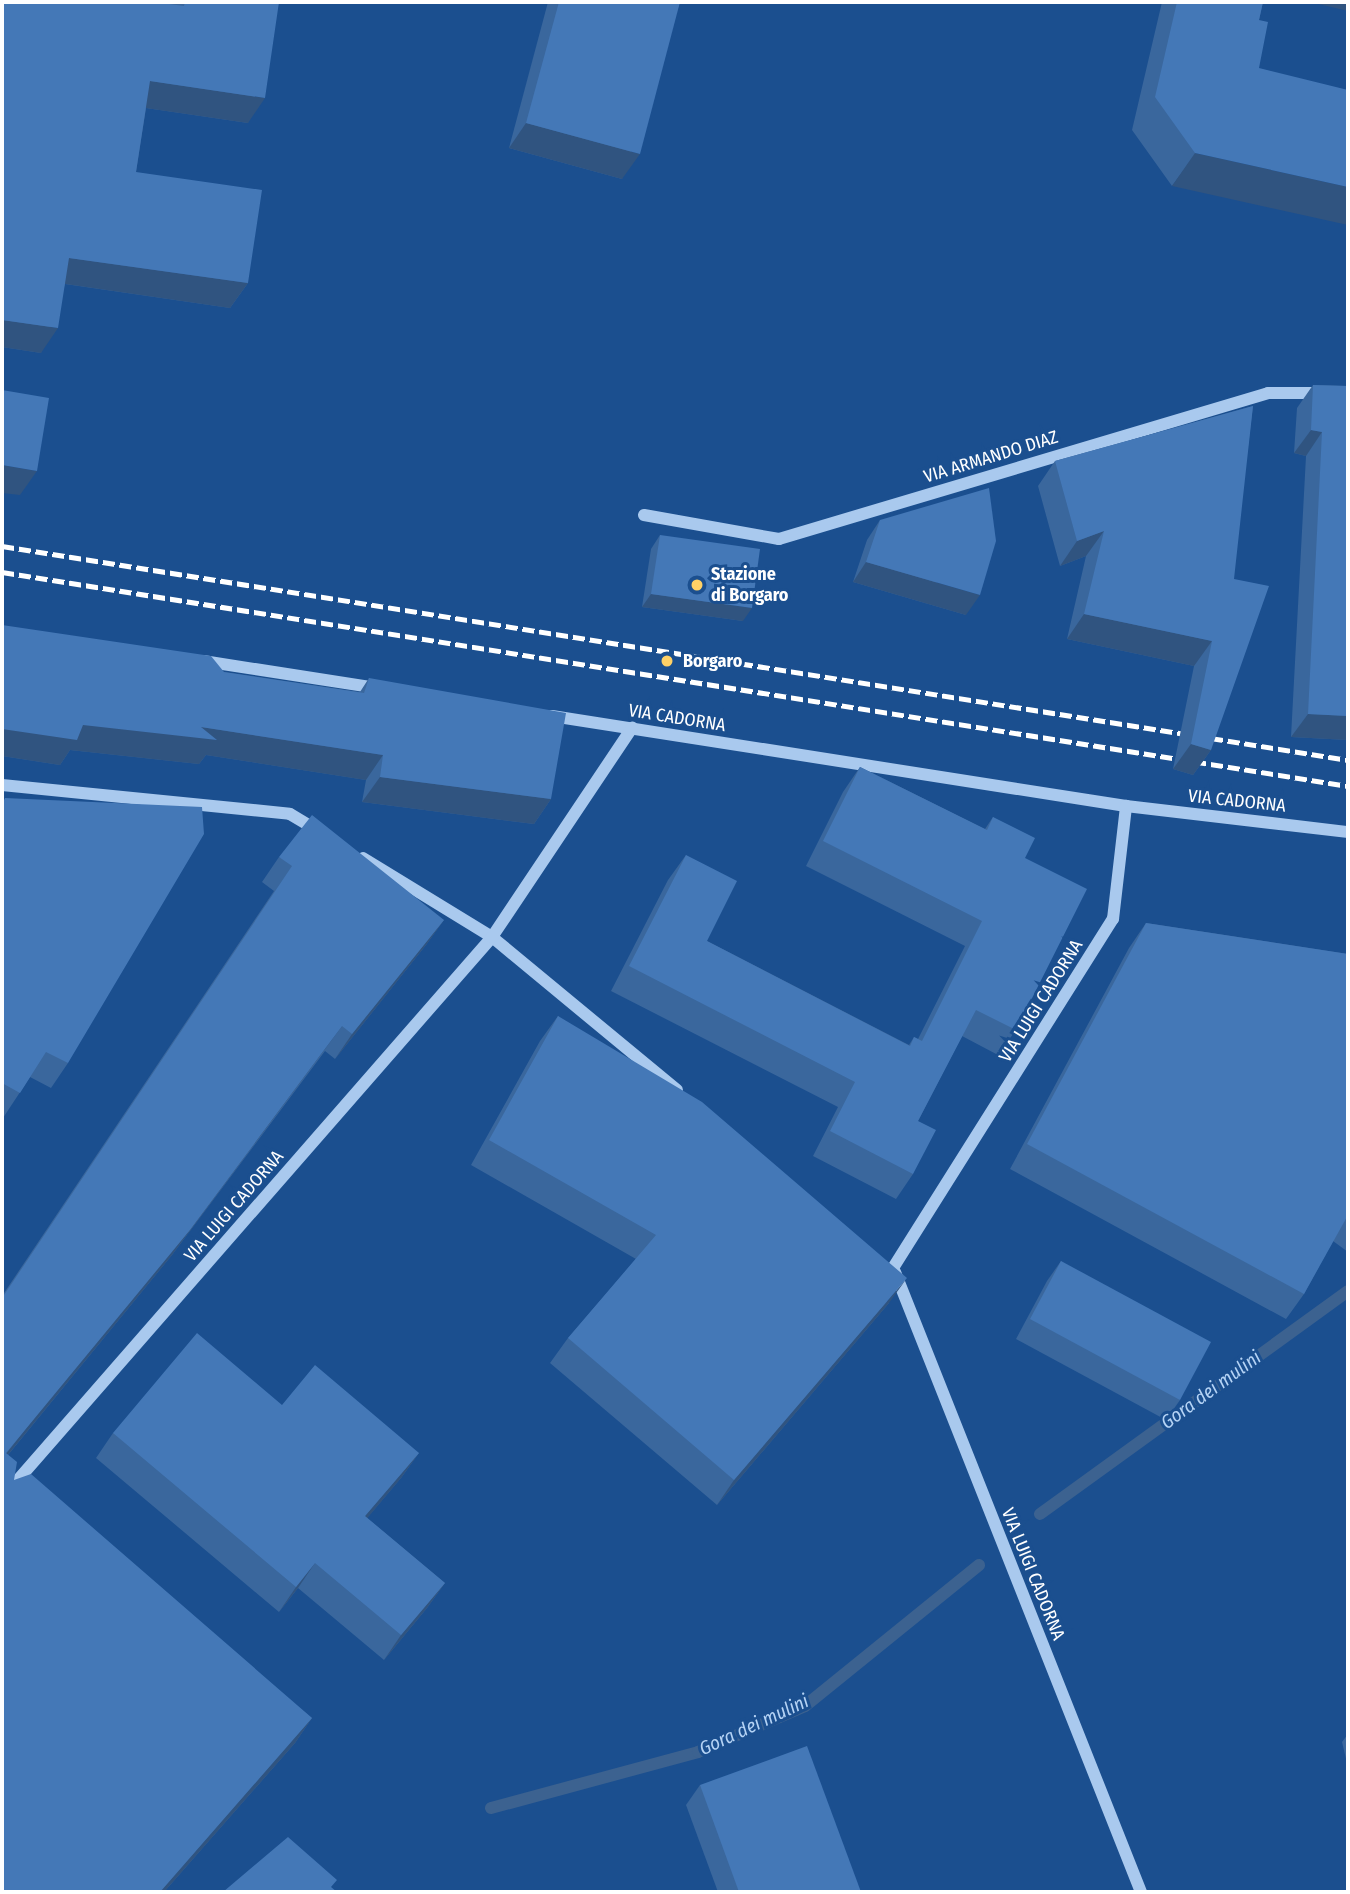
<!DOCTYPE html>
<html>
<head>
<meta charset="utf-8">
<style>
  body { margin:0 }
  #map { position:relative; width:1350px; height:1894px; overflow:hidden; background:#1b4f8f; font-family:"Fira Sans Condensed",sans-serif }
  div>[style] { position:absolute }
  .stream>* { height:12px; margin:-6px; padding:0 6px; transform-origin:6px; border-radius:6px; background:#3c6290 }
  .minor>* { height:12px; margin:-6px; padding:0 6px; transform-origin:6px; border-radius:6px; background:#a9c9ee }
  .rail>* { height:5px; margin-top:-2.5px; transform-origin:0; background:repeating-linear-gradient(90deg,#fff 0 12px,transparent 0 17px) }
  .wall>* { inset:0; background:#3a679d }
  .shaded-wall>* { inset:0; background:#305480 }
  .building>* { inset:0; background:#4478b7 }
  .dots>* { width:19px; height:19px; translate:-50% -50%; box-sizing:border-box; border:4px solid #1b4f8f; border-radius:50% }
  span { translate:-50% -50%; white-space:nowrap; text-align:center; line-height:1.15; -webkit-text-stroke:6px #1b4f8f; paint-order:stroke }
  .street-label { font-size:18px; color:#fff }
  .poi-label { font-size:18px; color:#fff; font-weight:700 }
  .left { translate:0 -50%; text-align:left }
  .water-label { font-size:19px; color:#b5d3f5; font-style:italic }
  .frame { position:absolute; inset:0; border:4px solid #fff; pointer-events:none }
</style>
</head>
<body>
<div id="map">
  <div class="stream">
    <div style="left:1040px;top:1514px;width:380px;rotate:-35.9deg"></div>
    <div style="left:491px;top:1808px;width:214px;rotate:-15.1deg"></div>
    <div style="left:698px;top:1752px;width:116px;rotate:-23.3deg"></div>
    <div style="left:805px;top:1706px;width:224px;rotate:-39deg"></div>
  </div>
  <div class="minor">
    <div style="left:644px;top:515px;width:137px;rotate:10.1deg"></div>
    <div style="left:779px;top:539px;width:510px;rotate:-16.62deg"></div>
    <div style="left:1268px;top:393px;width:80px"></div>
    <div style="left:203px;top:661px;width:177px;rotate:8.8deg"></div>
    <div style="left:552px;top:716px;width:581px;rotate:8.91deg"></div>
    <div style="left:1126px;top:806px;width:224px;rotate:6.7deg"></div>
    <div style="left:2px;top:785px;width:289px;rotate:5.7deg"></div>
    <div style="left:290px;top:814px;width:31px;rotate:31deg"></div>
    <div style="left:363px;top:858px;width:151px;rotate:31.5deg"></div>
    <div style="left:492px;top:937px;width:240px;rotate:39.6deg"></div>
    <div style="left:893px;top:1268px;width:413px;rotate:-57.8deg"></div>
    <div style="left:1113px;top:919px;width:114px;rotate:-83.4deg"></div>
    <div style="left:895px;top:1272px;width:667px;rotate:68.36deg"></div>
    <div style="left:2px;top:1498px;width:745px;rotate:-48.86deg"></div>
    <div style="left:492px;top:937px;width:252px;rotate:-56.2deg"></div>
  </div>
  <div class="rail">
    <div style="left:2px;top:546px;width:1363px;rotate:9.03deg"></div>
    <div style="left:2px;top:572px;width:1363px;rotate:9.03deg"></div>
  </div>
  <div class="wall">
    <div style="clip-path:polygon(2px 2px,171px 4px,171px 2px,279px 2px,248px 123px,146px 108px,136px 172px,248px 283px,230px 308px,65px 284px,41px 353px,2px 347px)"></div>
    <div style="clip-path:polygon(548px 2px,680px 2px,622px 179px,509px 148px)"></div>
    <div style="clip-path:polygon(1162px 2px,1263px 2px,1259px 20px,1259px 68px,1172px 186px,1132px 130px)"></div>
    <div style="clip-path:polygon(1313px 385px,1348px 386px,1348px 740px,1291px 737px,1306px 456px,1294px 453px,1297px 408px)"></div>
    <div style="clip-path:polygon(1253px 406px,1211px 750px,1193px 775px,1173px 769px,1194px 666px,1067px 639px,1086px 556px,1060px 566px,1038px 486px,1055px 461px)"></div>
    <div style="clip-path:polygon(880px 520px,966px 615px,853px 582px,867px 540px)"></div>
    <div style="clip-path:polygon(660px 535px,743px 621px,642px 607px,651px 549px)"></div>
    <div style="clip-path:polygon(224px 672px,360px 692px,369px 678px,551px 799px,534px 824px,362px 802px,366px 780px,206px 755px,199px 764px,70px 750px,60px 765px,2px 756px)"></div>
    <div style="clip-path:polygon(860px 767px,985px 829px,993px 817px,1025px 858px,1016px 1030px,998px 1055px,962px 1036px,918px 1121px,913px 1174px,896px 1199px,813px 1156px,838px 1107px,611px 991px,668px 880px,686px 855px,707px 941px,909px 1045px,914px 1037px,918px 1039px,965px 946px,806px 866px,843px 792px)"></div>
    <div style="clip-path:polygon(2px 804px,68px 1063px,51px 1088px,30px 1077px,3px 1118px,2px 1117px)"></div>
    <div style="clip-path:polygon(279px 857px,444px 920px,426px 945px,335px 1059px,325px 1051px,172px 1255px,8px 1455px,14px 1480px,312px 1718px,295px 1743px,164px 1892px,2px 1892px,2px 1296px,274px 891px,262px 882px)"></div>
    <div style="clip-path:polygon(1146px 923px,1348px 954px,1348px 1252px,1333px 1241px,1304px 1294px,1286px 1319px,1010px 1169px,1129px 948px)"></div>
    <div style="clip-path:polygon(558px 1016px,889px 1303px,717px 1505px,550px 1363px,568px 1338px,636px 1259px,471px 1165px,540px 1041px)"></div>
    <div style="clip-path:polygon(1061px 1261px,1180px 1400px,1166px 1420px,1016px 1339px,1047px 1281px)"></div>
    <div style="clip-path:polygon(282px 1405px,419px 1453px,401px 1478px,367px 1518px,445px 1583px,427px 1608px,384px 1660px,298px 1588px,279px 1612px,96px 1458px,113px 1433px)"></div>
    <div style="clip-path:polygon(1348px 1734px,1348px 1767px,1342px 1742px)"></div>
    <div style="clip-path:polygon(700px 1785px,861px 1892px,718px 1892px,686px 1805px)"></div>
  </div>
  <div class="shaded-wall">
    <div style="clip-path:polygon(1310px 2px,1348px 2px,1348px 11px)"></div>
    <div style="clip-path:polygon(150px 81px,265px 98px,248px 123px,132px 106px)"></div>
    <div style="clip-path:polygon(526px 123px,640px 154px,622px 179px,509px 148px)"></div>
    <div style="clip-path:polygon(1195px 153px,1348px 187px,1348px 225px,1172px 186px)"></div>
    <div style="clip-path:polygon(69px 258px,248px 283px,230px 308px,52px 282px)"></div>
    <div style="clip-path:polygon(2px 320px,58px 328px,41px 353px,2px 347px)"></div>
    <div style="clip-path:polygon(1311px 430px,1322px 432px,1306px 456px,1294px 453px)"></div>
    <div style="clip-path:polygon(2px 465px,37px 471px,20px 495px,2px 493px)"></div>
    <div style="clip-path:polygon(1104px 531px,1086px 556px,1060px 566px,1077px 541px)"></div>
    <div style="clip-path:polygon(866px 562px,980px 595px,966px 615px,853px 582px)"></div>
    <div style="clip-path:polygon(651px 594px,752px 608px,743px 621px,642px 607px)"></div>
    <div style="clip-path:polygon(1084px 614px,1212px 641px,1194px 666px,1067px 639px)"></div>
    <div style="clip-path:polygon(1308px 714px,1348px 716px,1348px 740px,1291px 737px)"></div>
    <div style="clip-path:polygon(83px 725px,201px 727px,383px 755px,366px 780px,206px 755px,199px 764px,70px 750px,60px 765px,2px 756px,2px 729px)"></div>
    <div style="clip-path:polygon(1191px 744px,1211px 750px,1193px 775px,1173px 769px)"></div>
    <div style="clip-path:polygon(380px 777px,551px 799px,534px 824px,362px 802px)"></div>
    <div style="clip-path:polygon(444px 920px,426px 945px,335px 1059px,352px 1034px)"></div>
    <div style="clip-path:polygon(342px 1026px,172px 1255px,2px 1462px,2px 1459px)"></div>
    <div style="clip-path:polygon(907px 1278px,889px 1303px,717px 1505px,734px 1480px)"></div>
    <div style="clip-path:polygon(419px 1453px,401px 1478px,348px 1541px,365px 1516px)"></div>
    <div style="clip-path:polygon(315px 1563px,298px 1588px,279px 1612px,296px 1587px)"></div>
    <div style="clip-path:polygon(445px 1583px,427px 1608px,384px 1660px,401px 1635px)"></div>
    <div style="clip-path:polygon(312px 1718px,295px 1743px,164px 1892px,160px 1892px)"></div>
  </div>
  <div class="building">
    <div style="clip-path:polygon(2px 2px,154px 2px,184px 6px,185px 2px,279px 2px,265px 98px,150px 81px,136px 172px,262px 190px,248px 283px,69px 258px,58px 328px,2px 320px)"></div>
    <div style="clip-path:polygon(559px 2px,680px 2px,640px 154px,526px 123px)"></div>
    <div style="clip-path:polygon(1177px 2px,1263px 2px,1259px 20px,1268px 22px,1259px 68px,1348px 90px,1348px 187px,1195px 153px,1155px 97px)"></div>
    <div style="clip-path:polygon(1313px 385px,1348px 386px,1348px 716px,1308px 714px,1322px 432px,1311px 430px)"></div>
    <div style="clip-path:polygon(2px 390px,49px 398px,37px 471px,2px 465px)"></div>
    <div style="clip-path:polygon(1253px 406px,1234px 579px,1269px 586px,1211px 750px,1191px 744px,1212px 641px,1084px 614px,1104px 531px,1077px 541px,1055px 461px)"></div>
    <div style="clip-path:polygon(989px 488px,996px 541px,980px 595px,866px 562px,880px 520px)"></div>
    <div style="clip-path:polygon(660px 535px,760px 549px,752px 608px,651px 594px)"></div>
    <div style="clip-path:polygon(2px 625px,211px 656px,224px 672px,364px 693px,369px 678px,566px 713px,551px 799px,380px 777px,383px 755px,201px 727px,217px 740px,83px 725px,77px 740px,2px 729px)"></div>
    <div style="clip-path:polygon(860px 767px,987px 830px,993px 817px,1035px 838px,1025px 858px,1087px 889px,1016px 1030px,976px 1010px,918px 1121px,936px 1130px,913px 1174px,830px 1131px,855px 1082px,629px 966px,686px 855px,737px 881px,707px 941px,910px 1046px,914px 1037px,922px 1041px,982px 921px,823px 841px)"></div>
    <div style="clip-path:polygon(5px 798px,202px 807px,204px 834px,68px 1063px,46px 1052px,20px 1093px,2px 1083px,2px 804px)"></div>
    <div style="clip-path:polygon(312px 815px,444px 920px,352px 1034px,342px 1026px,190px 1230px,6px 1453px,17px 1462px,14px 1480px,31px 1474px,312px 1718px,160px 1892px,2px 1892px,2px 1298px,292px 866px,279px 857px)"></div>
    <div style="clip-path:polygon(1146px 923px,1348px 954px,1348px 1215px,1304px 1294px,1027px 1144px)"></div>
    <div style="clip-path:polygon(558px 1016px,702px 1102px,907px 1278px,734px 1480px,568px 1338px,656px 1235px,489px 1140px)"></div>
    <div style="clip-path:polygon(1061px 1261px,1211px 1342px,1180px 1400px,1030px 1319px)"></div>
    <div style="clip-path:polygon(197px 1333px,282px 1405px,315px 1365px,419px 1453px,365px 1516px,445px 1583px,401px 1635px,315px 1563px,296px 1587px,113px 1433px)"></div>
    <div style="clip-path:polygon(807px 1746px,861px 1892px,739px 1892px,700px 1785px)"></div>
    <div style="clip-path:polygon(288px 1837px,337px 1880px,331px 1887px,337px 1892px,223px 1892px)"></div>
  </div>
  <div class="dots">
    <div style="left:697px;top:585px;background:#ffd166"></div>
    <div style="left:667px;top:661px;background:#ffd166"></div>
  </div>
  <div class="street-label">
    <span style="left:991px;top:457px;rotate:-17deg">VIA ARMANDO DIAZ</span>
    <span style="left:677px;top:718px;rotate:9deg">VIA CADORNA</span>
    <span style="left:1237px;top:801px;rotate:6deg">VIA CADORNA</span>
    <span style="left:1041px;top:1001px;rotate:-58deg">VIA LUIGI CADORNA</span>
    <span style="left:234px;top:1206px;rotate:-49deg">VIA LUIGI CADORNA</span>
    <span style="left:1033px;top:1574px;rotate:68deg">VIA LUIGI CADORNA</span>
  </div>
  <div class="poi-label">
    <span class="left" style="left:711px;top:585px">Stazione<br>di Borgaro</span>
    <span class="left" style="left:683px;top:661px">Borgaro</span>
  </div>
  <div class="water-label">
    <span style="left:1211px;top:1390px;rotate:-36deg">Gora dei mulini</span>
    <span style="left:754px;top:1725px;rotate:-25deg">Gora dei mulini</span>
  </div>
  <div class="frame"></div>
</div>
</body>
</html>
